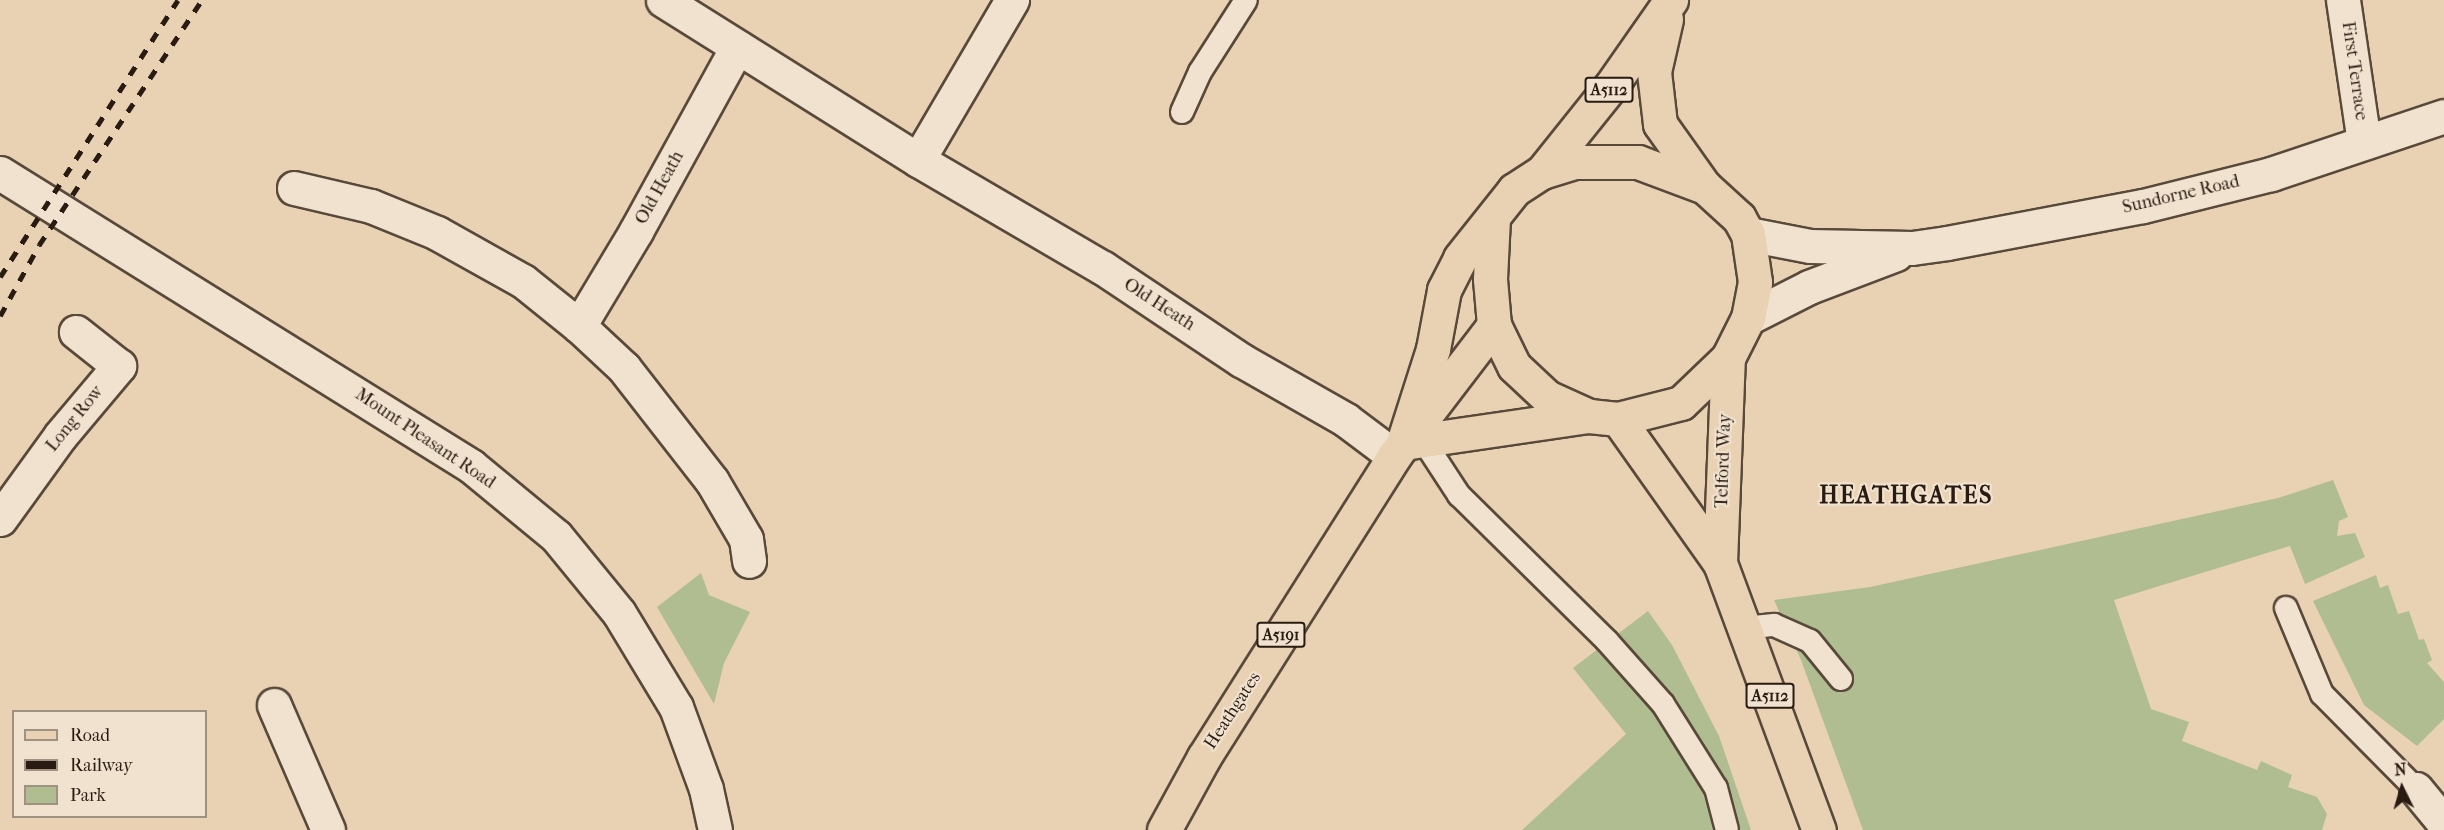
<!DOCTYPE html>
<html>
<head>
<meta charset="utf-8">
<style>
  body { margin:0 }
  #map { position:relative; width:2444px; height:830px; overflow:hidden; background:#e8d2b3; font-family:"IM FELL French Canon",serif }
  div>[style] { position:absolute }
  .green>* { inset:0; background:#b0bd91 }
  .roads { filter:drop-shadow(2px 0 #59493a) drop-shadow(-2px 0 #59493a) drop-shadow(0 2px #59493a) drop-shadow(0 -2px #59493a) }
  .lane>* { height:22px; margin:-11px; padding:0 11px; transform-origin:11px; border-radius:11px; background:#f0e2ce }
  .street>* { height:33px; margin:-16.5px; padding:0 16.5px; transform-origin:16.5px; border-radius:16.5px; background:#f0e2ce }
  .secondary>* { height:33px; margin:-16.5px; padding:0 16.5px; transform-origin:16.5px; border-radius:16.5px; background:#f0e2ce }
  .primary>* { height:33px; margin:-16.5px; padding:0 16.5px; transform-origin:16.5px; border-radius:16.5px; background:#e8d2b3 }
  .rail>* { height:4.5px; margin-top:-2.25px; transform-origin:0; background:repeating-linear-gradient(90deg,#291b12 0 10px,transparent 0 20px) }
  span { translate:-50% -50%; white-space:nowrap; text-align:center; line-height:1.15; -webkit-text-stroke:4.5px #f0e2ce; paint-order:stroke }
  .shield-label span { padding:2px 4px; background:#f0e2ce; border:2px solid; border-radius:4px; -webkit-text-stroke-width:0 }
  .shield-label { font-size:16px; color:#291b12; font-weight:700 }
  .street-label { font-size:18px; color:#291b12 }
  .district-label { font-size:24px; color:#291b12; font-weight:700; letter-spacing:1.5px }
  .legend { position:absolute; left:12px; top:710px; width:195px; height:108px; box-sizing:border-box; background:#f0e2ce; border:2px solid #a09283; margin:0; padding:8px 10px; list-style:none; font-size:18px; color:#291b12 }
  .legend li { display:flex; align-items:center; gap:12px; height:30px }
  .legend b { width:30px; border:2px solid #a09283 }
  .north { position:absolute; left:2372px; top:758px; width:60px; height:60px; -webkit-text-stroke:4px #f0e2ce; paint-order:stroke; rotate:355deg; font-size:16px; font-weight:700; line-height:24px; text-align:center; color:#291b12 }
  .north::after { content:''; display:block; margin:auto; width:21px; height:27px; background:#291b12; clip-path:polygon(50% 0,100% 100%,50% 72%,0 100%) }
</style>
</head>
<body>
<div id="map">
  <div class="green">
    <div style="clip-path:polygon(2333px 480px,2348px 517px,2339px 521px,2337px 536px,2355px 533px,2365px 557px,2305px 584px,2290px 546px,2114px 600px,2151px 709px,2189px 722px,2182px 741px,2257px 770px,2261px 761px,2292px 775px,2288px 787px,2317px 797px,2327px 814px,2322px 830px,1863px 830px,1801px 660px,1774px 600px,1870px 587px,2278px 498px)"></div>
    <div style="clip-path:polygon(701px 573px,709px 595px,750px 612px,724px 663px,714px 704px,657px 607px)"></div>
    <div style="clip-path:polygon(2376px 575px,2380px 588px,2388px 585px,2398px 614px,2409px 611px,2419px 640px,2424px 639px,2432px 660px,2427px 663px,2444px 682px,2444px 719px,2417px 746px,2364px 705px,2313px 601px)"></div>
    <div style="clip-path:polygon(1648px 611px,1672px 645px,1719px 736px,1751px 830px,1522px 830px,1626px 734px,1573px 668px)"></div>
  </div>
  <div class="roads">
    <div class="lane">
      <div style="left:1182px;top:112px;width:44px;rotate:-65.8deg"></div>
      <div style="left:1200px;top:72px;width:85px;rotate:-57.4deg"></div>
      <div style="left:1423px;top:440px;width:66px;rotate:56.8deg"></div>
      <div style="left:1459px;top:495px;width:208px;rotate:44.6deg"></div>
      <div style="left:1607px;top:641px;width:84px;rotate:48.4deg"></div>
      <div style="left:1663px;top:704px;width:99px;rotate:57.8deg"></div>
      <div style="left:1716px;top:788px;width:43px;rotate:75.3deg"></div>
      <div style="left:2286px;top:608px;width:93px;rotate:67.3deg"></div>
      <div style="left:2322px;top:694px;width:134px;rotate:45.3deg"></div>
      <div style="left:1744px;top:628px;width:30px;rotate:-6deg"></div>
      <div style="left:1774px;top:625px;width:39px;rotate:24deg"></div>
      <div style="left:1810px;top:641px;width:49px;rotate:50.8deg"></div>
    </div>
    <div class="street">
      <div style="left:663px;top:0;width:301px;rotate:32.1deg"></div>
      <div style="left:918px;top:160px;width:214px;rotate:30.3deg"></div>
      <div style="left:1103px;top:268px;width:166px;rotate:33.7deg"></div>
      <div style="left:1241px;top:360px;width:121px;rotate:29.7deg"></div>
      <div style="left:1346px;top:420px;width:60px;rotate:36.9deg"></div>
      <div style="left:2343px;top:0;width:144px;rotate:81.6deg"></div>
      <div style="left:918px;top:160px;width:186px;rotate:-59.6deg"></div>
      <div style="left:294px;top:188px;width:79px;rotate:13.2deg"></div>
      <div style="left:371px;top:206px;width:71px;rotate:22.2deg"></div>
      <div style="left:437px;top:233px;width:98px;rotate:29.2deg"></div>
      <div style="left:523px;top:281px;width:72px;rotate:38.8deg"></div>
      <div style="left:579px;top:326px;width:62px;rotate:43deg"></div>
      <div style="left:624px;top:368px;width:143px;rotate:52.1deg"></div>
      <div style="left:712px;top:481px;width:67px;rotate:59.6deg"></div>
      <div style="left:746px;top:539px;width:22px;rotate:82deg"></div>
      <div style="left:579px;top:326px;width:111px;rotate:-59deg"></div>
      <div style="left:636px;top:231px;width:210px;rotate:-61.2deg"></div>
      <div style="left:0;top:519px;width:102px;rotate:-54.1deg"></div>
      <div style="left:60px;top:436px;width:92px;rotate:-49.9deg"></div>
      <div style="left:119px;top:366px;width:55px;rotate:-141.7deg"></div>
      <div style="left:274px;top:705px;width:136px;rotate:66.6deg"></div>
      <div style="left:2416px;top:789px;width:44px;rotate:50.5deg"></div>
    </div>
    <div class="secondary">
      <div style="left:0;top:173px;width:555px;rotate:31.88deg"></div>
      <div style="left:471px;top:466px;width:110px;rotate:39.5deg"></div>
      <div style="left:556px;top:536px;width:99px;rotate:50.7deg"></div>
      <div style="left:619px;top:613px;width:110px;rotate:58.8deg"></div>
      <div style="left:676px;top:707px;width:87px;rotate:69.9deg"></div>
      <div style="left:706px;top:789px;width:42px;rotate:77.6deg"></div>
      <div style="left:1748px;top:234px;width:63px;rotate:11deg"></div>
      <div style="left:1810px;top:246px;width:102px;rotate:1.1deg"></div>
      <div style="left:1912px;top:248px;width:35px;rotate:-8deg"></div>
      <div style="left:1947px;top:243px;width:199px;rotate:-10.7deg"></div>
      <div style="left:2143px;top:206px;width:132px;rotate:-14deg"></div>
      <div style="left:2271px;top:174px;width:182px;rotate:-18.5deg"></div>
      <div style="left:1748px;top:318px;width:68px;rotate:-26.9deg"></div>
      <div style="left:1809px;top:287px;width:93px;rotate:-20.8deg"></div>
    </div>
    <div class="primary">
      <div style="left:1666px;top:19px;width:54px;rotate:102.8deg"></div>
      <div style="left:1654px;top:72px;width:52px;rotate:83.4deg"></div>
      <div style="left:1660px;top:124px;width:76px;rotate:54.6deg"></div>
      <div style="left:1542px;top:172px;width:110px;rotate:-51.3deg"></div>
      <div style="left:1611px;top:86px;width:105px;rotate:-55.1deg"></div>
      <div style="left:1618px;top:419px;width:176px;rotate:54.7deg"></div>
      <div style="left:1720px;top:563px;width:285px;rotate:69.7deg"></div>
      <div style="left:1403px;top:443px;width:99px;rotate:-72.3deg"></div>
      <div style="left:1433px;top:349px;width:60px;rotate:-79.4deg"></div>
      <div style="left:1444px;top:290px;width:36px;rotate:-63deg"></div>
      <div style="left:1460px;top:258px;width:87px;rotate:-51.5deg"></div>
      <div style="left:1514px;top:190px;width:33px;rotate:-33deg"></div>
      <div style="left:1542px;top:172px;width:34px;rotate:-17deg"></div>
      <div style="left:1575px;top:162px;width:63px"></div>
      <div style="left:1638px;top:162px;width:72px;rotate:20.5deg"></div>
      <div style="left:1705px;top:187px;width:46px;rotate:42.4deg"></div>
      <div style="left:1739px;top:218px;width:18px;rotate:61deg"></div>
      <div style="left:1748px;top:234px;width:49px;rotate:81.7deg"></div>
      <div style="left:1755px;top:282px;width:37px;rotate:101deg"></div>
      <div style="left:1748px;top:318px;width:45px;rotate:116.6deg"></div>
      <div style="left:1728px;top:358px;width:65px;rotate:136.2deg"></div>
      <div style="left:1681px;top:403px;width:65px;rotate:165.7deg"></div>
      <div style="left:1618px;top:419px;width:29px;rotate:-174deg"></div>
      <div style="left:1589px;top:416px;width:46px;rotate:-155.7deg"></div>
      <div style="left:1547px;top:397px;width:45px;rotate:-136.8deg"></div>
      <div style="left:1514px;top:366px;width:46px;rotate:-116deg"></div>
      <div style="left:1494px;top:325px;width:46px;rotate:-95deg"></div>
      <div style="left:1490px;top:279px;width:61px;rotate:-87.2deg"></div>
      <div style="left:1403px;top:443px;width:188px;rotate:-8.3deg"></div>
      <div style="left:1720px;top:563px;width:205px;rotate:-87.8deg"></div>
      <div style="left:1164px;top:830px;width:83px;rotate:-61.3deg"></div>
      <div style="left:1204px;top:757px;width:356px;rotate:-57.7deg"></div>
      <div style="left:1394px;top:456px;width:165px;rotate:-52.6deg"></div>
    </div>
  </div>
  <div class="rail">
    <div style="left:0;top:277px;width:329px;rotate:-57.3deg"></div>
    <div style="left:0;top:316px;width:81px;rotate:-61.2deg"></div>
    <div style="left:39px;top:245px;width:294px;rotate:-56.4deg"></div>
  </div>
  <div class="shield-label">
    <span style="left:1609px;top:90px">A5112</span>
    <span style="left:1281px;top:635px">A5191</span>
    <span style="left:1770px;top:696px">A5112</span>
  </div>
  <div class="street-label">
    <span style="left:2354px;top:71px;rotate:82deg">First Terrace</span>
    <span style="left:660px;top:188px;rotate:-61deg">Old Heath</span>
    <span style="left:2181px;top:195px;rotate:-13deg">Sundorne Road</span>
    <span style="left:1159px;top:305px;rotate:33deg">Old Heath</span>
    <span style="left:75px;top:419px;rotate:-51deg">Long Row</span>
    <span style="left:425px;top:439px;rotate:34deg">Mount Pleasant Road</span>
    <span style="left:1724px;top:461px;rotate:-88deg">Telford Way</span>
    <span style="left:1233px;top:711px;rotate:-57deg">Heathgates</span>
  </div>
  <div class="district-label">
    <span style="left:1906px;top:496px">HEATHGATES</span>
  </div>
  <ul class="legend">
  <li><b style="height:8px;background:#e8d2b3"></b>Road</li>
  <li><b style="height:8px;background:#291b12"></b>Railway</li>
  <li><b style="height:16px;background:#b0bd91"></b>Park</li>
  </ul>
  <div class="north">N</div>
</div>
</body>
</html>
